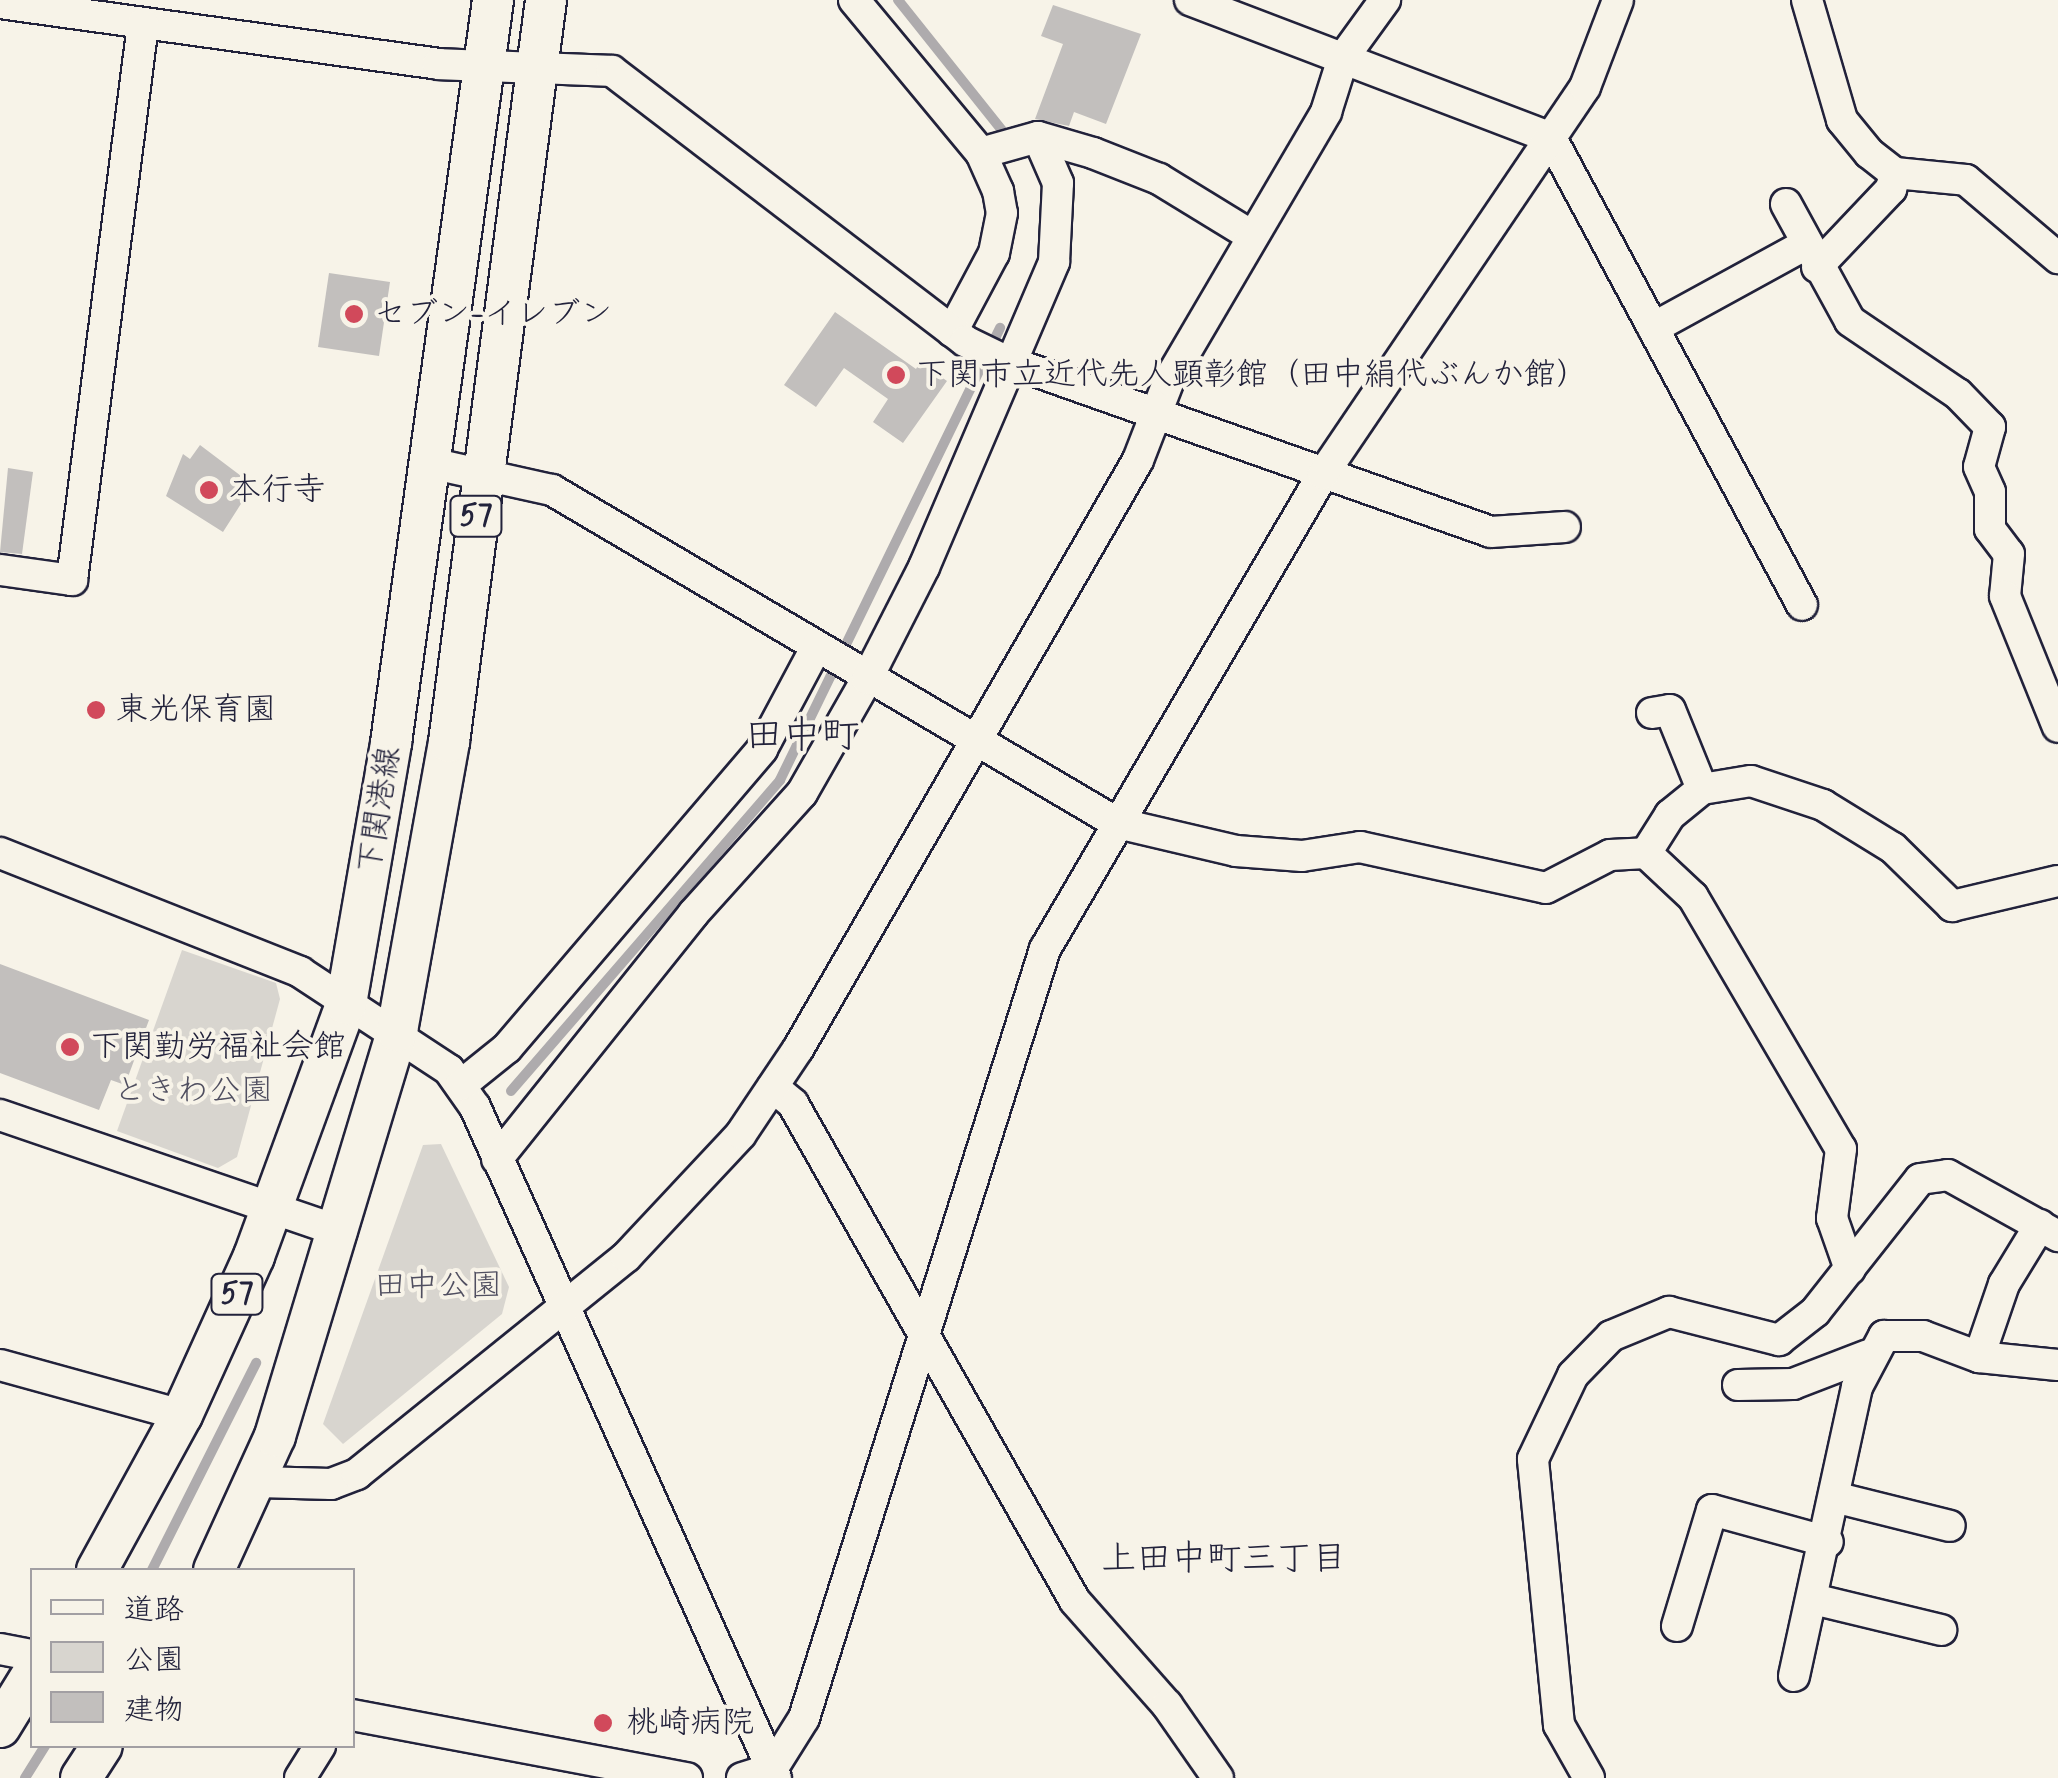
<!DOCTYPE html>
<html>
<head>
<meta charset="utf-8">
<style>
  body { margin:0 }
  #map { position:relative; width:2058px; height:1778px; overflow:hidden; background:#f7f3e8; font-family:Mynerve,"Klee One",sans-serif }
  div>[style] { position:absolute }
  .green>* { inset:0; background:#d8d5cf }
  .stream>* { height:10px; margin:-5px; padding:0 5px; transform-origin:5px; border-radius:5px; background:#aeabad }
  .building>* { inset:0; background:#c2bfbd }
  .roads { filter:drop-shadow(2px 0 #22223b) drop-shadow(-2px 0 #22223b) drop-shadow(0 2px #22223b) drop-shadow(0 -2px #22223b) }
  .minor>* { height:30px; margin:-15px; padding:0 15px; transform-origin:15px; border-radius:15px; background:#f7f3e8 }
  .major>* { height:40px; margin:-20px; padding:0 20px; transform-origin:20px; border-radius:20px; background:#f7f3e8 }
  .dots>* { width:28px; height:28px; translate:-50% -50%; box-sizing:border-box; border:5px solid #f7f3e8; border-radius:50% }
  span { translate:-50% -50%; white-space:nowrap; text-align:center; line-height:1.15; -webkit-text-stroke:8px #f7f3e8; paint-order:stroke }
  .shield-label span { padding:2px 8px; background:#f7f3e8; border:2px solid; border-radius:8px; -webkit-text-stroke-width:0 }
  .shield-label { font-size:30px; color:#22223b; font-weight:700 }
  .poi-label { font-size:32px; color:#22223b }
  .left { translate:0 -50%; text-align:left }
  .street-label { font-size:32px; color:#22223b }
  .park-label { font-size:32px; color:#504f60 }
  .neighbourhood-label { font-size:35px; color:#22223b }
  .quarter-label { font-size:38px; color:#22223b }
  .legend { position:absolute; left:30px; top:1568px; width:325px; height:180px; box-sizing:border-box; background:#f7f3e8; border:2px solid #a29fa3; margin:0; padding:12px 18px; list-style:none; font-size:30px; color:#22223b }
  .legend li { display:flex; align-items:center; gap:20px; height:50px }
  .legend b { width:50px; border:2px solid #a29fa3 }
</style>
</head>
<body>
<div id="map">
  <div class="green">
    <div style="clip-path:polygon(182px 950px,276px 983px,280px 999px,237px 1157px,218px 1168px,117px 1131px)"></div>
    <div style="clip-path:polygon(441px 1144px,509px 1287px,502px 1314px,343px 1444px,323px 1424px,423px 1145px)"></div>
  </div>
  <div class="stream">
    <div style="left:898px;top:0;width:170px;rotate:51.4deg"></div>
    <div style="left:511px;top:1091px;width:411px;rotate:-49.1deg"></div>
    <div style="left:780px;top:780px;width:503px;rotate:-64.05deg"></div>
    <div style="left:152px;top:1570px;width:232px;rotate:-63.3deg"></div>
    <div style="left:25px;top:1778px;width:38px;rotate:-58deg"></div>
  </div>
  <div class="building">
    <div style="clip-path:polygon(1053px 5px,1141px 34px,1106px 124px,1074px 112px,1069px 126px,1035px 119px,1063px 44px,1041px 36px)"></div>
    <div style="clip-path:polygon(329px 273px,390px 282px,379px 356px,318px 347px)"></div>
    <div style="clip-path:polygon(835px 312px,916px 369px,920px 362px,947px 381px,903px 443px,873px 422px,888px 399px,844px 368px,816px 407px,784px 385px)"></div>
    <div style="clip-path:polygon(200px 445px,253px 485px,223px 532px,166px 496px,183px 454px,190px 459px)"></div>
    <div style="clip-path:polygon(8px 468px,33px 472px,22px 554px,0 552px)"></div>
    <div style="clip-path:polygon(0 964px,149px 1020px,125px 1085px,111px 1080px,99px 1110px,0 1073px)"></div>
  </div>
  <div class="roads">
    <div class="minor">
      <div style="left:854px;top:0;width:199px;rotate:50.3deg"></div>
      <div style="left:981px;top:153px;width:42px;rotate:65.9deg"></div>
      <div style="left:998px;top:191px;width:22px;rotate:80deg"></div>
      <div style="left:1002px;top:213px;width:41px;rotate:101.3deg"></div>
      <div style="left:994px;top:253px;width:89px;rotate:118deg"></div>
      <div style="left:1190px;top:0;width:386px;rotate:20.9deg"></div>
      <div style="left:1551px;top:138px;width:530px;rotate:61.74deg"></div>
      <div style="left:1807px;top:0;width:125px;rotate:73.7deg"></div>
      <div style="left:1842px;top:120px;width:43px;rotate:50.7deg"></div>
      <div style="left:1869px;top:153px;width:33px;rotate:38deg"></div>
      <div style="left:1895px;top:173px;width:71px;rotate:5.6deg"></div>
      <div style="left:1966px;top:180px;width:121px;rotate:40.3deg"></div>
      <div style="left:0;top:3px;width:442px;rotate:7.9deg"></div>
      <div style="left:438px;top:64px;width:174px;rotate:2.3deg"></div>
      <div style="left:612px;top:71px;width:444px;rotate:37.4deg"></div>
      <div style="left:965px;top:341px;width:43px;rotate:26deg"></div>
      <div style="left:1004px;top:360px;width:516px;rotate:19.45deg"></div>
      <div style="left:1491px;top:532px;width:74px;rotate:-3.9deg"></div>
      <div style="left:981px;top:153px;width:59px;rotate:-15.7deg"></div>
      <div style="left:1038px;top:137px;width:57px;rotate:16.2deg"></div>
      <div style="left:1093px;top:153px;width:71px;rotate:21.5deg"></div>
      <div style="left:1159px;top:179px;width:109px;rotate:31.5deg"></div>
      <div style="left:1786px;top:204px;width:133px;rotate:61.3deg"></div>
      <div style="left:1850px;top:321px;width:130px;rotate:34.1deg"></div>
      <div style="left:1958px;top:394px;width:46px;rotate:45.9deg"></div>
      <div style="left:1990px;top:427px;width:41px;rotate:105.4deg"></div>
      <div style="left:1979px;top:467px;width:27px;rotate:66deg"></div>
      <div style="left:1990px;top:492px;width:37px;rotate:90deg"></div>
      <div style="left:1990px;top:529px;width:31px;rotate:53deg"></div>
      <div style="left:2009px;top:554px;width:42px;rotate:95.4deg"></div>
      <div style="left:2005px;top:596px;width:141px;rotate:68deg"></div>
      <div style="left:1817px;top:267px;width:108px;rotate:-46.5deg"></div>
      <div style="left:1891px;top:189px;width:16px;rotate:-76deg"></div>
      <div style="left:1653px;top:328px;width:171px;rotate:-28.7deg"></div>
      <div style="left:430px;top:463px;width:125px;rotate:12.5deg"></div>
      <div style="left:552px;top:490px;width:656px;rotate:30.51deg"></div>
      <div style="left:1117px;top:823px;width:122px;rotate:13.2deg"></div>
      <div style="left:1236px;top:851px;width:66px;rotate:4.3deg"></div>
      <div style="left:1302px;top:856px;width:59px;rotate:-8.8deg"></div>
      <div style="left:1360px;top:847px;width:190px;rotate:12.4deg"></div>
      <div style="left:1546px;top:888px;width:72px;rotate:-27.3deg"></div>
      <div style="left:1610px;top:855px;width:36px;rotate:-3deg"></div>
      <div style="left:1646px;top:853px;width:64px;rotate:43.1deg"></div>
      <div style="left:1693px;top:897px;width:292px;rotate:59.6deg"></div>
      <div style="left:1841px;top:1149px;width:70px;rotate:97.4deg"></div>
      <div style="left:1832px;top:1218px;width:54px;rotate:70.6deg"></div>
      <div style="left:0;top:570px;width:73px;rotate:7.9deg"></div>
      <div style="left:72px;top:580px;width:561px;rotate:-82.72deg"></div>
      <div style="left:1652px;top:713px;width:18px;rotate:-9deg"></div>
      <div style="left:1670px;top:710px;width:85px;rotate:67.9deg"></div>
      <div style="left:1702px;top:789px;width:50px;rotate:-9.3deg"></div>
      <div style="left:1751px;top:781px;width:76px;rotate:18.4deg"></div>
      <div style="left:1823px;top:805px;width:82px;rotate:31.6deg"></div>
      <div style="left:1893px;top:848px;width:83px;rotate:44.5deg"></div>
      <div style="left:1952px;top:906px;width:109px;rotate:-13.3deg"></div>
      <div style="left:0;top:853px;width:323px;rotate:21.6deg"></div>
      <div style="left:300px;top:972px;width:178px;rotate:33.3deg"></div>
      <div style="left:449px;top:1070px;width:45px;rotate:54.9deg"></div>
      <div style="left:475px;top:1107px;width:735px;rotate:65.84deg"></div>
      <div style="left:1646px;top:853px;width:45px;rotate:-57.7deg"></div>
      <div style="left:1670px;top:815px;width:41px;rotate:-39.1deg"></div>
      <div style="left:461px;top:1085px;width:59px;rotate:-38.8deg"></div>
      <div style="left:507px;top:1048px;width:393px;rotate:-49.5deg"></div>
      <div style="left:762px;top:749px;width:115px;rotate:-61.9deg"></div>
      <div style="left:773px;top:1087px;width:26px;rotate:40deg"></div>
      <div style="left:793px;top:1104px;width:571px;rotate:60.43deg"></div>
      <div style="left:1075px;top:1601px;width:139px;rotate:48.5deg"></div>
      <div style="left:1167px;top:1705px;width:89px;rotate:55.1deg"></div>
      <div style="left:0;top:1115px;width:361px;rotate:18.9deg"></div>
      <div style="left:497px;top:1159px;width:314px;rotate:-51.3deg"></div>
      <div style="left:693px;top:914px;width:163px;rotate:-48deg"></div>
      <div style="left:802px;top:793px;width:131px;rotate:-60.3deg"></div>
      <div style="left:867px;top:679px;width:126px;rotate:-63deg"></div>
      <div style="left:924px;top:567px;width:332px;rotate:-66.9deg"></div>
      <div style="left:1054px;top:262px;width:79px;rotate:-87.1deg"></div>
      <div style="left:1058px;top:183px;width:50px;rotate:-113.5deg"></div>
      <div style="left:1979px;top:1357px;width:77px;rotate:-71.1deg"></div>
      <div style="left:2004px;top:1284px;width:69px;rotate:-58.6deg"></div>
      <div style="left:0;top:1365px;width:189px;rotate:15.4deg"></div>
      <div style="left:1738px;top:1385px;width:55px;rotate:-1deg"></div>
      <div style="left:1793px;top:1384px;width:80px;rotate:-21.1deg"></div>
      <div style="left:258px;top:1482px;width:73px;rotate:1.6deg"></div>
      <div style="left:331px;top:1484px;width:28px;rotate:-21deg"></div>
      <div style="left:357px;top:1474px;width:346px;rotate:-38.9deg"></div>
      <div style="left:626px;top:1257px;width:168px;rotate:-46.9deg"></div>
      <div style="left:741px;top:1134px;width:102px;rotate:-56.2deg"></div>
      <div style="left:798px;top:1049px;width:680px;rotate:-60deg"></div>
      <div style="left:1138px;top:460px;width:86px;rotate:-68.8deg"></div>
      <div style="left:1169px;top:380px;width:311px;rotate:-59.6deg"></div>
      <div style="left:1326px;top:112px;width:57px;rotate:-72.5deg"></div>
      <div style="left:1343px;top:58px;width:72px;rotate:-54.1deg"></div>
      <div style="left:1838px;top:1498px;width:115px;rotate:14deg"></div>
      <div style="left:1813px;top:1599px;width:132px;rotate:13.6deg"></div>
      <div style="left:1677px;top:1626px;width:121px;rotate:-73.2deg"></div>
      <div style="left:1712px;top:1510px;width:120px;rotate:15.4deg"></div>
      <div style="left:0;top:1649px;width:33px;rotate:11deg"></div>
      <div style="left:1794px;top:1676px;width:296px;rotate:-77.7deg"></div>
      <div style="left:1857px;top:1387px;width:58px;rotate:-62.1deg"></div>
      <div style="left:1884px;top:1336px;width:39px"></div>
      <div style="left:1923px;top:1336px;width:60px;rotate:20.6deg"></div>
      <div style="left:1979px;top:1357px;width:79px;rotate:5.8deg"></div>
      <div style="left:352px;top:1715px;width:341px;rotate:10.7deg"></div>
      <div style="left:300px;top:1778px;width:38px;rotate:-58deg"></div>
      <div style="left:742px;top:1778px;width:31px;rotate:-17deg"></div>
      <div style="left:772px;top:1769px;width:60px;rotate:-57.9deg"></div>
      <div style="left:804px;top:1718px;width:806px;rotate:-72.6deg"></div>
      <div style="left:1045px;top:949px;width:550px;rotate:-59.66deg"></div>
      <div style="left:1323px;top:474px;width:467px;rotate:-55.9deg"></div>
      <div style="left:1585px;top:87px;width:93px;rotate:-69.2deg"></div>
      <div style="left:1589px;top:1778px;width:61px;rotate:-119.5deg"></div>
      <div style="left:1559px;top:1725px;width:267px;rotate:-95.6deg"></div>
      <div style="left:1533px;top:1459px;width:93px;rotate:-64.5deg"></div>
      <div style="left:1573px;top:1375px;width:54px;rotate:-45.7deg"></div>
      <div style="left:1611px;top:1336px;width:63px;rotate:-22.5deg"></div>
      <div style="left:1669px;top:1312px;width:114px;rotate:14.3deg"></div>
      <div style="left:1779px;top:1340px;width:46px;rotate:-37.9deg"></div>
      <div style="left:1815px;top:1312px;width:169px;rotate:-51.7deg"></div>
      <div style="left:1920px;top:1179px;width:28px;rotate:-8deg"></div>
      <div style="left:1948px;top:1175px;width:126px;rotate:29deg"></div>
    </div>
    <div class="major">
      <div style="left:97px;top:1570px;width:177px;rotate:-61.3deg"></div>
      <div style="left:182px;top:1415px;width:175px;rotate:-65.6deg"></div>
      <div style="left:254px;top:1256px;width:268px;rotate:-69.9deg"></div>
      <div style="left:346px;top:1004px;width:265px;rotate:-80.2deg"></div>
      <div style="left:391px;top:743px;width:750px;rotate:-82.18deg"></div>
      <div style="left:214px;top:1570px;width:147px;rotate:-65.5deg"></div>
      <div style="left:275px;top:1436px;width:423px;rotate:-73.2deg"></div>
      <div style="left:397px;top:1031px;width:294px;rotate:-79.8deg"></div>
      <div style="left:449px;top:742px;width:748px;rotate:-82.55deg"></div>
      <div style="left:0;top:1727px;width:61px;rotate:-58.4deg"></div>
      <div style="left:81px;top:1778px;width:38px;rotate:-57deg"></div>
    </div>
  </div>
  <div class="dots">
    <div style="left:354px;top:314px;background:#d1495b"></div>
    <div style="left:896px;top:375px;background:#d1495b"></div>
    <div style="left:209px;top:490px;background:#d1495b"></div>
    <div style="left:96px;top:710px;background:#d1495b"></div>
    <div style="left:70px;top:1047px;background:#d1495b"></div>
    <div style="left:603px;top:1723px;background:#d1495b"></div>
  </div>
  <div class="shield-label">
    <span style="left:476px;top:516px">57</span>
    <span style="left:237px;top:1294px">57</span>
  </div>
  <div class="poi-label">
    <span class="left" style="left:374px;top:314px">セブン-イレブン</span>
    <span class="left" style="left:916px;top:375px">下関市立近代先人顕彰館（田中絹代ぶんか館）</span>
    <span class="left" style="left:229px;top:490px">本行寺</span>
    <span class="left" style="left:116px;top:710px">東光保育園</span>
    <span class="left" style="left:90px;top:1047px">下関勤労福祉会館</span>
    <span class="left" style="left:626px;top:1723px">桃崎病院</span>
  </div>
  <div class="street-label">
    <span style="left:380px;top:810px;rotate:-81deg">下関港線</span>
  </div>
  <div class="park-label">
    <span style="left:193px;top:1091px">ときわ公園</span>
    <span style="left:438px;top:1286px">田中公園</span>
  </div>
  <div class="neighbourhood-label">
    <span style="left:1224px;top:1559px">上田中町三丁目</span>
  </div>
  <div class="quarter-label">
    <span style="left:802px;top:737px">田中町</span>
  </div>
  <ul class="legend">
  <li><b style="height:12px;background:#f7f3e8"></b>道路</li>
  <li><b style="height:28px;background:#d8d5cf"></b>公園</li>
  <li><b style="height:28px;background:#c2bfbd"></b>建物</li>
  </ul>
</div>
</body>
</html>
